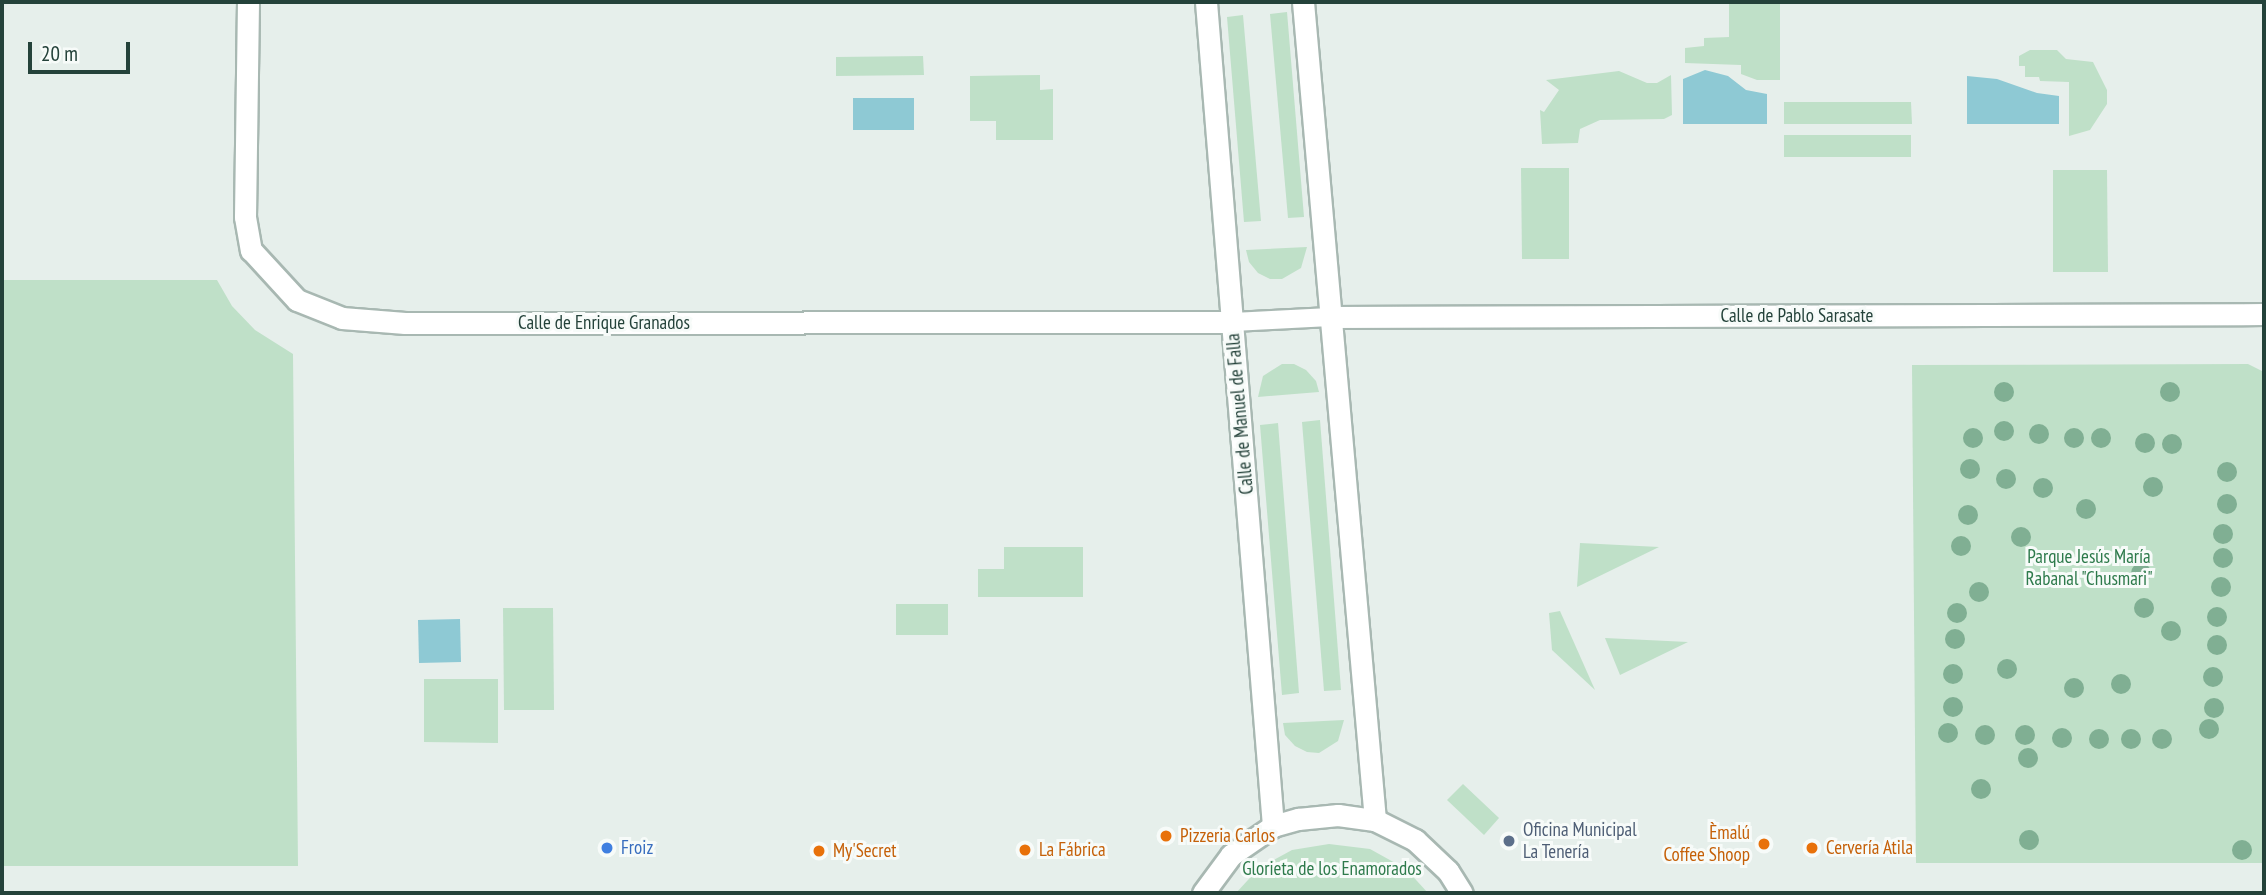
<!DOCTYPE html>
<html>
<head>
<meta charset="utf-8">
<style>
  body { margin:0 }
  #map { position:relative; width:2266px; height:895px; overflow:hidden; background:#e6efeb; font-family:"PT Sans Narrow",sans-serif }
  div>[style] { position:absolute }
  .green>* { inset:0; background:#bfe0c8 }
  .water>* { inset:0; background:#8ec9d4 }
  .roads { filter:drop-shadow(2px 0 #a8b8b2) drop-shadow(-2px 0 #a8b8b2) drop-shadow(0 2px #a8b8b2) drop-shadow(0 -2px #a8b8b2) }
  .lane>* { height:18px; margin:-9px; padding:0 9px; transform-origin:9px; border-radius:9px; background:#fff }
  .street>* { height:21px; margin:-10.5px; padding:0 10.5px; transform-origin:10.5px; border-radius:10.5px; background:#fff }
  .secondary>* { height:21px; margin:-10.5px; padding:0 10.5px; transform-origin:10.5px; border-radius:10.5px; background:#fff }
  .trees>* { width:20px; height:20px; margin:-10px; border-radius:50%; background:#80af93 }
  .dots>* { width:19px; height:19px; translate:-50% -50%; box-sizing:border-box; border:4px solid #f7fbf9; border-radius:50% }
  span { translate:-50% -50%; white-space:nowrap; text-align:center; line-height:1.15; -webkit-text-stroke:6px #f7fbf9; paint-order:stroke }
  .street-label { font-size:19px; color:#24423a }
  .park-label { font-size:19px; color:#2d7a4b }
  .service-label { font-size:19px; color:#4e5e75 }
  .left { translate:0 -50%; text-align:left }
  .food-label { font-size:19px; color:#c56008 }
  .right { translate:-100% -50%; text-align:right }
  .shop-label { font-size:19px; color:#366cbe }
  .frame { position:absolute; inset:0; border:4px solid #24423a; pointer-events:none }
  .scale { position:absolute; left:28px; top:42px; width:102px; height:32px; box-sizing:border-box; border:4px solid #24423a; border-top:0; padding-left:9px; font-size:21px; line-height:24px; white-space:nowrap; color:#24423a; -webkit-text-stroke:5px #f7fbf9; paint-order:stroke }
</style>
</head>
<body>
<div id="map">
  <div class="green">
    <div style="clip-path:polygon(1729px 2px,1780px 2px,1780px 80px,1757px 80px,1741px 74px,1741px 65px,1685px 63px,1685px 48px,1704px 46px,1704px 38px,1729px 37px)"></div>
    <div style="clip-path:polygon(1287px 12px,1304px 217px,1288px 218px,1270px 14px)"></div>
    <div style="clip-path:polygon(1243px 15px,1261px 221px,1244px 222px,1227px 17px)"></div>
    <div style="clip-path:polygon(2030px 50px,2057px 50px,2066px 59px,2093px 62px,2107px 90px,2107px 104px,2090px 130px,2069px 136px,2069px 82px,2040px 81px,2039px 77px,2025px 77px,2025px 66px,2019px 66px,2019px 56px)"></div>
    <div style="clip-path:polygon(923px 56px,924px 75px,836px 76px,836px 57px)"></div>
    <div style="clip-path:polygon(1619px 71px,1647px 83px,1657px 83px,1671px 75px,1672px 115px,1664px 119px,1600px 120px,1580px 129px,1578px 143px,1542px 144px,1540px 110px,1544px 112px,1559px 90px,1546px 80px)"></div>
    <div style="clip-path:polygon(1040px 75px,1040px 90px,1053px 89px,1053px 140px,996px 140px,996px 121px,970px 121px,970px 76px)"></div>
    <div style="clip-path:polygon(1784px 102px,1911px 102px,1912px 124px,1784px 124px)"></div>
    <div style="clip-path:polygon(1784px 135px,1911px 135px,1911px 157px,1784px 157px)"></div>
    <div style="clip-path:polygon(1521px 168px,1569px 168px,1569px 259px,1522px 259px)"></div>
    <div style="clip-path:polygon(2053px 170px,2107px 170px,2108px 272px,2053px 272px)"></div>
    <div style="clip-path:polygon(1307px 247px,1301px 268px,1282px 279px,1270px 279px,1258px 273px,1249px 262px,1246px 250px)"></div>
    <div style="clip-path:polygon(2px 280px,217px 280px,232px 306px,255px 330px,293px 354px,298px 866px,2px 866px)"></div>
    <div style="clip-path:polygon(1282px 364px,1294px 364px,1306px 370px,1316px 381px,1319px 392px,1258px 397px,1263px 376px)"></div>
    <div style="clip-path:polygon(2248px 364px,2264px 372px,2264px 863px,1916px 863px,1912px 365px)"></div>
    <div style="clip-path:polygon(1320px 420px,1341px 690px,1324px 691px,1302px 422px)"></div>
    <div style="clip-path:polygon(1278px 423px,1299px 693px,1282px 695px,1260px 425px)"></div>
    <div style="clip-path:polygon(1580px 543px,1659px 547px,1577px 587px)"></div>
    <div style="clip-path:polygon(1004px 547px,1083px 547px,1083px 597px,978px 597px,978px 569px,1004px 569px)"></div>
    <div style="clip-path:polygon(896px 604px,948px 604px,948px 635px,896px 635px)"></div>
    <div style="clip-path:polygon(503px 608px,553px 608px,554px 710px,504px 710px)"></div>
    <div style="clip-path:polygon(1560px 611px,1595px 690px,1552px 650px,1549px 613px)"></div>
    <div style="clip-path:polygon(1605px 638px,1688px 642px,1620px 675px)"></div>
    <div style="clip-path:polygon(424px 679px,498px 679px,498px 743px,424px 742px)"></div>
    <div style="clip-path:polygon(1344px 720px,1338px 741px,1319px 753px,1307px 752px,1295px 746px,1285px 735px,1283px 723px)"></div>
    <div style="clip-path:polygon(1463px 784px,1499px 818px,1484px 835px,1447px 800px)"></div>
    <div style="clip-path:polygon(1329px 844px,1370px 849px,1406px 869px,1428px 893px,1236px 893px,1259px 868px,1292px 850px)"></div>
  </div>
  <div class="water">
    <div style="clip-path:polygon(1705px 70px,1728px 76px,1746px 90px,1767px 94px,1767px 124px,1683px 124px,1683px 79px)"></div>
    <div style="clip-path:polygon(1967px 76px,1997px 79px,2037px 93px,2059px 96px,2059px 124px,1967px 124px)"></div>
    <div style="clip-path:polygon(853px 98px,914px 98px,914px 130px,853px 130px)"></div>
    <div style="clip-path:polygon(460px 619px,461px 662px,419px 663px,418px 620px)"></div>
  </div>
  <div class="roads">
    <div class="lane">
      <div style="left:1233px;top:322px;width:97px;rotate:-3deg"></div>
    </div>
    <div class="street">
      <div style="left:248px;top:2px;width:215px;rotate:90.8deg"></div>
      <div style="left:245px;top:217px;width:34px;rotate:80deg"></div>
      <div style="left:251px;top:250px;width:68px;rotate:47.4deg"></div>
      <div style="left:297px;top:300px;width:48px;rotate:21.8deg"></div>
      <div style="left:342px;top:318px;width:63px;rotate:4.5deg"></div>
      <div style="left:405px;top:323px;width:828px;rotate:-0.07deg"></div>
      <div style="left:1330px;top:317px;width:934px;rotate:-0.18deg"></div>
    </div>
    <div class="secondary">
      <div style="left:1206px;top:2px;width:827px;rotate:85.35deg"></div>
      <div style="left:1303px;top:2px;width:821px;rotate:84.97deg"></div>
      <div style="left:1203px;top:893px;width:47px;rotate:-53.6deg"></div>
      <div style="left:1231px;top:855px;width:51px;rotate:-34.6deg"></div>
      <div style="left:1273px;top:826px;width:26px;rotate:-16deg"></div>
      <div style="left:1298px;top:819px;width:40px;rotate:-5.7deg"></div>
      <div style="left:1338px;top:815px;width:37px;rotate:8deg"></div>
      <div style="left:1375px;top:820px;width:45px;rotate:26.6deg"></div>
      <div style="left:1415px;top:840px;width:45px;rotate:43.2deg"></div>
      <div style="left:1448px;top:871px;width:26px;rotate:58deg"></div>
    </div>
  </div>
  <div class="trees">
    <div style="left:2004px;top:392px"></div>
    <div style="left:2170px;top:392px"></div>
    <div style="left:2004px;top:431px"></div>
    <div style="left:2039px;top:434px"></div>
    <div style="left:1973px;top:438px"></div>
    <div style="left:2074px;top:438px"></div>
    <div style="left:2101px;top:438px"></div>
    <div style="left:2145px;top:443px"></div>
    <div style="left:2172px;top:444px"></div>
    <div style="left:1970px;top:469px"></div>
    <div style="left:2227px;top:472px"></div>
    <div style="left:2006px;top:479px"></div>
    <div style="left:2153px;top:487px"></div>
    <div style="left:2043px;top:488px"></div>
    <div style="left:2227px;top:504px"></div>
    <div style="left:2086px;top:509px"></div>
    <div style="left:1968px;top:515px"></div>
    <div style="left:2223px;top:534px"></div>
    <div style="left:2021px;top:537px"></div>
    <div style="left:1961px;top:546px"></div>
    <div style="left:2223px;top:558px"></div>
    <div style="left:2141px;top:573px"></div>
    <div style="left:2221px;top:587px"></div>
    <div style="left:1979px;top:592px"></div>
    <div style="left:2144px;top:608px"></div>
    <div style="left:1957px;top:613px"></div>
    <div style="left:2217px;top:617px"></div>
    <div style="left:2171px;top:631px"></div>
    <div style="left:1955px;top:639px"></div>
    <div style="left:2217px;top:645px"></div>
    <div style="left:2007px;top:669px"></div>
    <div style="left:1953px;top:674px"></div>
    <div style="left:2213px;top:677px"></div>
    <div style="left:2121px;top:684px"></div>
    <div style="left:2074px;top:688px"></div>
    <div style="left:1953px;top:707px"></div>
    <div style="left:2214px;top:708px"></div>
    <div style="left:2209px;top:729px"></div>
    <div style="left:1948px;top:733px"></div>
    <div style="left:1985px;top:735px"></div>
    <div style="left:2025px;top:735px"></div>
    <div style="left:2062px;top:738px"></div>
    <div style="left:2099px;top:739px"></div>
    <div style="left:2131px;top:739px"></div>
    <div style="left:2162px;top:739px"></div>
    <div style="left:2028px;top:758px"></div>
    <div style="left:1981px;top:789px"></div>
    <div style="left:2029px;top:840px"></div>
    <div style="left:2242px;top:850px"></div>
  </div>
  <div class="dots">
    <div style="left:1166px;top:836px;background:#e8710a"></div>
    <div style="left:1509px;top:841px;background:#5c6f8a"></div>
    <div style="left:1764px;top:844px;background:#e8710a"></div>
    <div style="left:607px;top:848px;background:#3f7fe0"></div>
    <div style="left:1812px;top:848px;background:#e8710a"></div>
    <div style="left:1025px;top:850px;background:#e8710a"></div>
    <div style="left:819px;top:851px;background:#e8710a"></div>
  </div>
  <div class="street-label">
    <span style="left:1797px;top:316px">Calle de Pablo Sarasate</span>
    <span style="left:604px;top:323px">Calle de Enrique Granados</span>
    <span style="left:1240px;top:414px;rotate:-95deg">Calle de Manuel de Falla</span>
  </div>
  <div class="park-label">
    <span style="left:2089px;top:568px">Parque Jesús María<br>Rabanal "Chusmari"</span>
    <span style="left:1332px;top:869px">Glorieta de los Enamorados</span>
  </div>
  <div class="service-label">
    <span class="left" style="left:1523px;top:841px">Oficina Municipal<br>La Tenería</span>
  </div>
  <div class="food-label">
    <span class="right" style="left:1750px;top:844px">Èmalú<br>Coffee Shoop</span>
    <span class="left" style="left:1180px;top:836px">Pizzeria Carlos</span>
    <span class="left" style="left:1826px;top:848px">Cervería Atila</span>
    <span class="left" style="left:1039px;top:850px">La Fábrica</span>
    <span class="left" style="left:833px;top:851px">My'Secret</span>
  </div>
  <div class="shop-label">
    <span class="left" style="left:621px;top:848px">Froiz</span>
  </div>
  <div class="frame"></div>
  <div class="scale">20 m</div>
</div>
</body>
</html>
